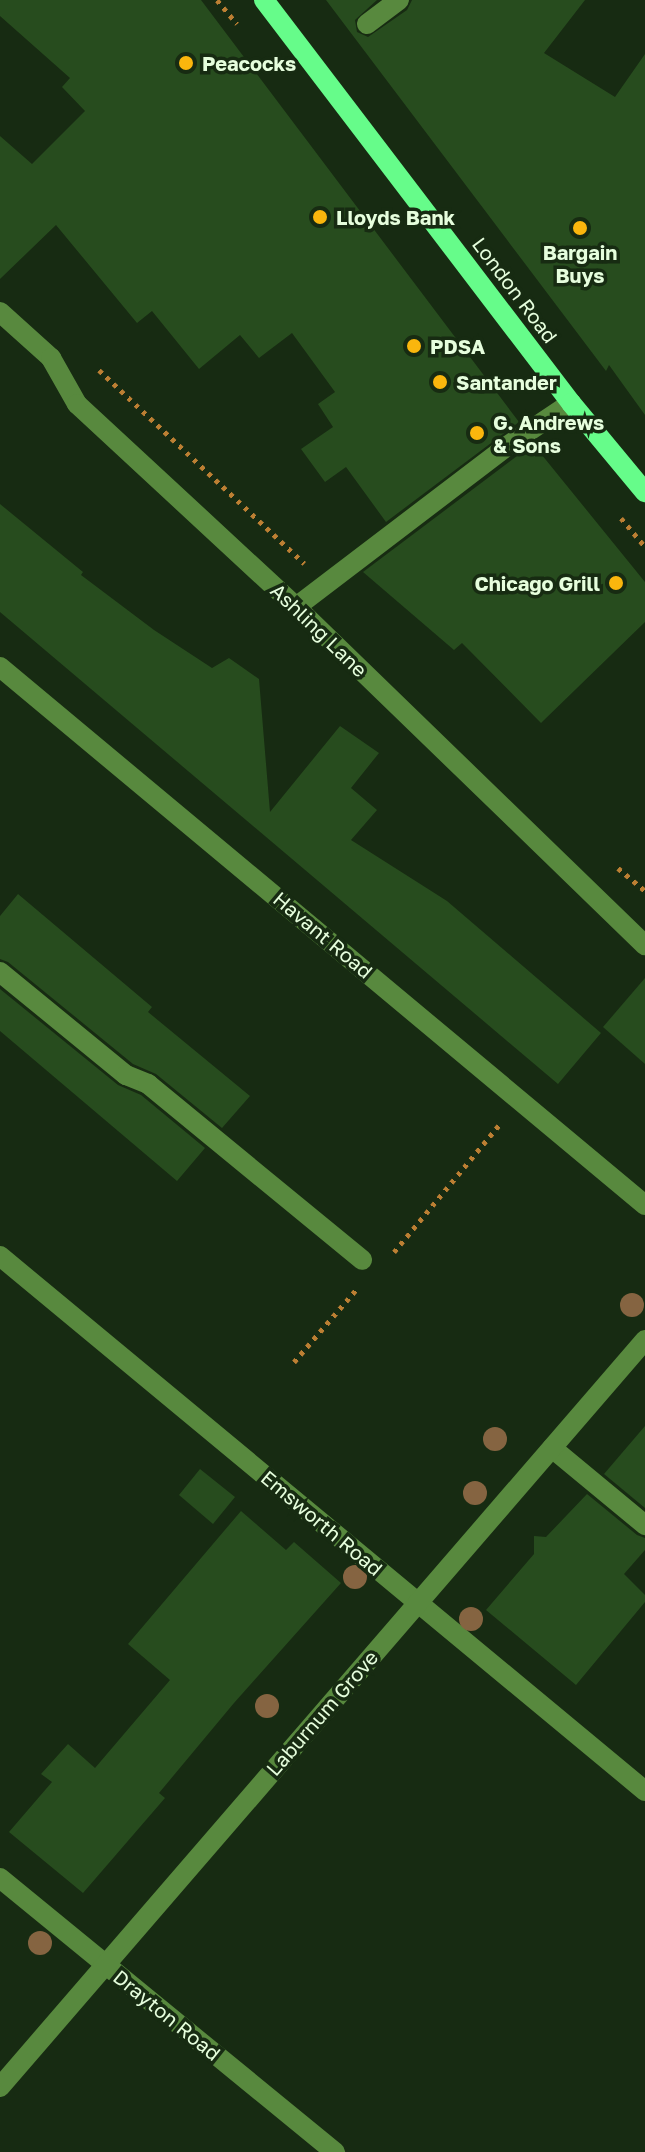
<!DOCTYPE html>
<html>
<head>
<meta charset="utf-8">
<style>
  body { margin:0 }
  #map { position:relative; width:645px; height:2152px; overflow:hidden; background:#172b12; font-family:"Golos Text",sans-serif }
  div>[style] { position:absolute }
  .building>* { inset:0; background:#274c1e }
  .path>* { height:5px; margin-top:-2.5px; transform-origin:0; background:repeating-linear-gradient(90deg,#bc7f33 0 4px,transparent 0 10px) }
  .minor>* { height:20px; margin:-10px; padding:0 10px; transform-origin:10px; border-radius:10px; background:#58893e }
  .major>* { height:20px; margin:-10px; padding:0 10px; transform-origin:10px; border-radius:10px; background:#66fc8a }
  .trees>* { width:24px; height:24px; margin:-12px; border-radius:50%; background:#856441 }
  .dots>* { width:22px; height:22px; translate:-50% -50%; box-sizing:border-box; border:4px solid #172b12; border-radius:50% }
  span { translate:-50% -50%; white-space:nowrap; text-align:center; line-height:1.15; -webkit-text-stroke:7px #172b12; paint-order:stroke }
  .poi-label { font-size:20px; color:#e6fedd; font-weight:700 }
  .left { translate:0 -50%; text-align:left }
  .right { translate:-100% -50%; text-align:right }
  .street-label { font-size:20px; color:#e6fedd }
</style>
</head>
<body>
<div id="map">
  <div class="building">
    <div style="clip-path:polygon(0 0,201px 0,519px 422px,386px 522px,346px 467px,325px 482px,301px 449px,333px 427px,318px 404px,335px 392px,292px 333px,259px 358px,240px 335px,199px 369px,152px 311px,137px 323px,56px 225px,0 279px,0 136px,32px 164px,85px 111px,62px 87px,70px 78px,0 16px)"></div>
    <div style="clip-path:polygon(326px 0,377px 0,355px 20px,357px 32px,368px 37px,407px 10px,412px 0,585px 0,544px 53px,615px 97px,645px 54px,645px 415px,609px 365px,606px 371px)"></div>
    <div style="clip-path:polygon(533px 444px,645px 582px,645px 622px,541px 723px,462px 643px,454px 650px,363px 572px)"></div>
    <div style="clip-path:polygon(0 504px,83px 572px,81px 575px,154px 630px,212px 668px,229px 658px,259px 679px,270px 812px,340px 726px,379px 753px,351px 788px,377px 810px,351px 840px,447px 901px,601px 1033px,558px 1084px,0 612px)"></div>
    <div style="clip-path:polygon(18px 894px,152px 1007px,148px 1012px,250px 1096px,222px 1128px,156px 1074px,133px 1064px,8px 962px,0 959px,0 916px)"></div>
    <div style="clip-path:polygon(645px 978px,645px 1064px,603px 1027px)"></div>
    <div style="clip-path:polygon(0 989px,118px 1085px,141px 1095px,205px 1148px,177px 1181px,0 1031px)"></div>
    <div style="clip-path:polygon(645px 1426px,645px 1508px,604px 1474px)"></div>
    <div style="clip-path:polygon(200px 1469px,235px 1497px,213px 1524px,179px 1495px)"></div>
    <div style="clip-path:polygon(587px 1494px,637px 1535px,645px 1538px,645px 1550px,624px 1574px,645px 1595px,645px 1602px,576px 1685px,486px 1610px,534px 1554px,534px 1536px,546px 1537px)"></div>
    <div style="clip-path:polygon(241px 1511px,286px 1550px,294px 1542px,341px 1583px,234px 1703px,159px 1793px,165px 1798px,83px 1893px,9px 1832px,52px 1782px,41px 1774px,68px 1744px,95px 1768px,170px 1680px,128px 1644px)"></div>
  </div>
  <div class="path">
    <div style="left:217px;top:0;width:31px;rotate:50deg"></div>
    <div style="left:99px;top:370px;width:282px;rotate:43.3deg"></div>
    <div style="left:621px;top:518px;width:38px;rotate:50deg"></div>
    <div style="left:618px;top:868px;width:35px;rotate:40deg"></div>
    <div style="left:394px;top:1252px;width:166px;rotate:-50.4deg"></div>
    <div style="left:294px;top:1362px;width:95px;rotate:-49.3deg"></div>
  </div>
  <div class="minor">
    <div style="left:367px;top:24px;width:40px;rotate:-37deg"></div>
    <div style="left:0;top:312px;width:69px;rotate:42deg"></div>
    <div style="left:51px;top:358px;width:53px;rotate:60.5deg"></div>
    <div style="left:77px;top:404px;width:299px;rotate:42.8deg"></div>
    <div style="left:296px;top:607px;width:486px;rotate:44.1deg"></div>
    <div style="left:296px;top:607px;width:265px;rotate:-37.3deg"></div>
    <div style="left:507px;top:446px;width:77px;rotate:-33.9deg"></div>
    <div style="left:0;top:667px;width:840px;rotate:39.83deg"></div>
    <div style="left:0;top:972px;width:163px;rotate:39.3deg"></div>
    <div style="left:126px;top:1075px;width:24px;rotate:22deg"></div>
    <div style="left:148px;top:1084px;width:277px;rotate:39.4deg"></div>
    <div style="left:0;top:1256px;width:838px;rotate:39.67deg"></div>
    <div style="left:552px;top:1448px;width:121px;rotate:39.6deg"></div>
    <div style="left:0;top:1878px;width:433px;rotate:39.3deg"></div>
    <div style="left:0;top:2087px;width:987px;rotate:-49.19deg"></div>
  </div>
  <div class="major">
    <div style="left:264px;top:0;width:507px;rotate:52.7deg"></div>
    <div style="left:571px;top:403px;width:116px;rotate:50.3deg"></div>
  </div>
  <div class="trees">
    <div style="left:632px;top:1305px"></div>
    <div style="left:495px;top:1439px"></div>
    <div style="left:475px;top:1493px"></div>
    <div style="left:355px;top:1577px"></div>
    <div style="left:471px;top:1619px"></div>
    <div style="left:267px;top:1706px"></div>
    <div style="left:40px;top:1943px"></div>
  </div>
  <div class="dots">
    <div style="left:186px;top:63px;background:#fab60d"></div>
    <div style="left:320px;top:217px;background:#fab60d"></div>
    <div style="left:580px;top:228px;background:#fab60d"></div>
    <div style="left:414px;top:346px;background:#fab60d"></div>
    <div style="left:440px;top:382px;background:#fab60d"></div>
    <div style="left:477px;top:433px;background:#fab60d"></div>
    <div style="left:616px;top:583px;background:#fab60d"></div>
  </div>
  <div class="poi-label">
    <span class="left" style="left:202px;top:63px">Peacocks</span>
    <span class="left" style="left:336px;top:217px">Lloyds Bank</span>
    <span style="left:580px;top:264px">Bargain<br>Buys</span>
    <span class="left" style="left:430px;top:346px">PDSA</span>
    <span class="left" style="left:456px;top:382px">Santander</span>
    <span class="left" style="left:493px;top:434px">G. Andrews<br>&amp; Sons</span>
    <span class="right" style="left:600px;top:583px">Chicago Grill</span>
  </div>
  <div class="street-label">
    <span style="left:515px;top:290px;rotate:53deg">London Road</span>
    <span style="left:319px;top:630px;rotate:44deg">Ashling Lane</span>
    <span style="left:323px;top:935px;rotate:40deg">Havant Road</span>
    <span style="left:322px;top:1523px;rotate:40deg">Emsworth Road</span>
    <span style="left:322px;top:1713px;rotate:-49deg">Laburnum Grove</span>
    <span style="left:167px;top:2015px;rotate:39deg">Drayton Road</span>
  </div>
</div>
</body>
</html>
